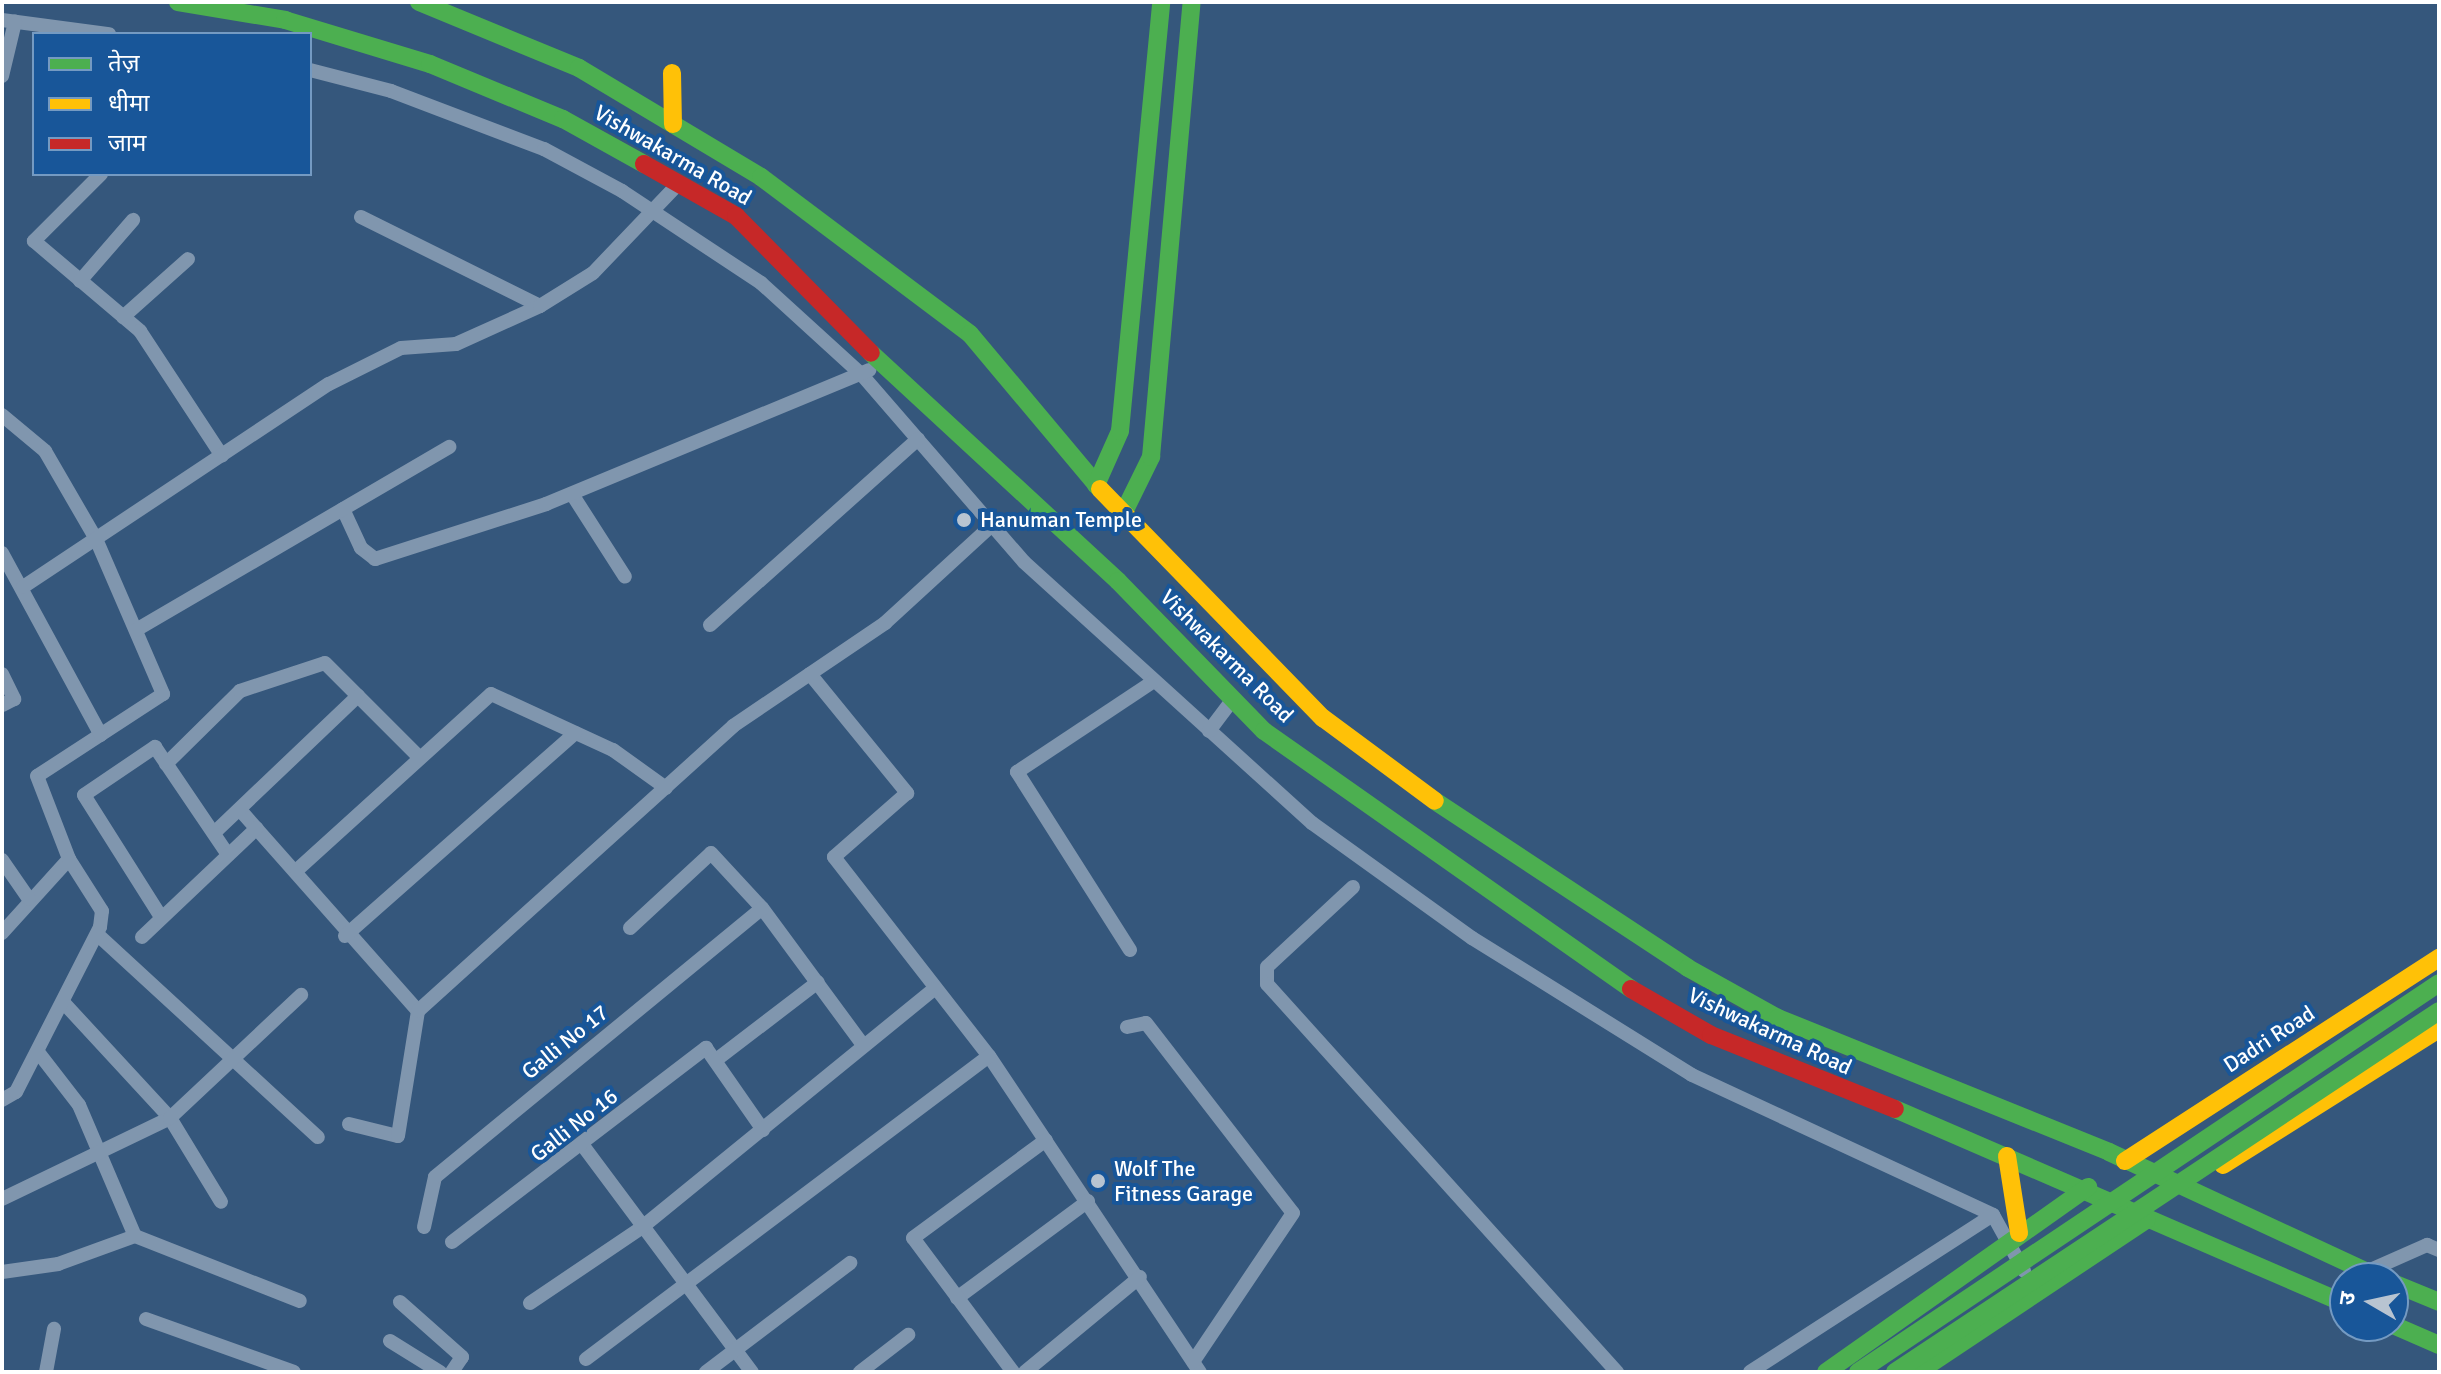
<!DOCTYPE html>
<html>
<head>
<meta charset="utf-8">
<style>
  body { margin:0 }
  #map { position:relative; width:2441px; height:1374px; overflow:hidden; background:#35577c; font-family:Signika,"Noto Sans Devanagari",sans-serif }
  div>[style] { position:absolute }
  .street>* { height:14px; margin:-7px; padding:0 7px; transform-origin:7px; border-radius:7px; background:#8096ae }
  .fast>* { height:18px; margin:-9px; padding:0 9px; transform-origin:9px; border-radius:9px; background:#4caf50 }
  .slow>* { height:18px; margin:-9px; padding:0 9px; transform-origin:9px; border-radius:9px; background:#ffc107 }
  .jam>* { height:18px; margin:-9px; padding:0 9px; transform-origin:9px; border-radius:9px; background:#c62828 }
  .fast-bridge>* { height:18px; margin:-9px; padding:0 9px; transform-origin:9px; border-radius:9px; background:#4caf50 }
  .dots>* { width:22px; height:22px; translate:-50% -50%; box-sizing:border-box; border:4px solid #185699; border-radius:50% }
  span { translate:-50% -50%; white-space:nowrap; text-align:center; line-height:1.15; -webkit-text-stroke:8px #185699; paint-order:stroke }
  .street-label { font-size:22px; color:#fff }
  .poi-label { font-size:22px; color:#fff }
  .left { translate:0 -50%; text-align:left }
  .frame { position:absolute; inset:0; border:4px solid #fff; pointer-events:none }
  .legend { position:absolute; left:32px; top:32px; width:280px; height:144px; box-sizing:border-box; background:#185699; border:2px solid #749ac2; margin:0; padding:10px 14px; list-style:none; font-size:24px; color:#fff }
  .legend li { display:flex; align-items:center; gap:16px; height:40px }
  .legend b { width:40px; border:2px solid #749ac2 }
  .north { position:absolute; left:2329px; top:1262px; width:80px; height:80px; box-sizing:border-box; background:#185699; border:2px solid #749ac2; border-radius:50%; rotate:279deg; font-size:22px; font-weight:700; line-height:32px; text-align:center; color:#fff }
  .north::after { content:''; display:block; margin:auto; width:28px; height:36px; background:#b8c4d1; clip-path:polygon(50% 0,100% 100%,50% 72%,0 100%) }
</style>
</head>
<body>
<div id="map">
  <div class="street">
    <div style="left:2px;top:20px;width:108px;rotate:7.5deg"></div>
    <div style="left:310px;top:70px;width:84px;rotate:14.5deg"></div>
    <div style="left:391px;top:91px;width:164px;rotate:20.8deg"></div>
    <div style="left:544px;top:149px;width:89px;rotate:28.3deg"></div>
    <div style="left:622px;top:191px;width:167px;rotate:33.5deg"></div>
    <div style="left:761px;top:283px;width:137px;rotate:42.3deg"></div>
    <div style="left:862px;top:375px;width:247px;rotate:49.1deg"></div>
    <div style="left:1024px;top:562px;width:389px;rotate:42.2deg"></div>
    <div style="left:1312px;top:823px;width:197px;rotate:35.7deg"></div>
    <div style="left:1472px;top:938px;width:259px;rotate:31.9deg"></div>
    <div style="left:1692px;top:1075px;width:332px;rotate:24.9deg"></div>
    <div style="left:1993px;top:1215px;width:64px;rotate:61deg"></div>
    <div style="left:2px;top:76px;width:56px;rotate:-76.5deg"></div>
    <div style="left:101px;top:174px;width:95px;rotate:135deg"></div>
    <div style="left:34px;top:241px;width:139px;rotate:40.3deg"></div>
    <div style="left:140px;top:331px;width:149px;rotate:56.7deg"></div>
    <div style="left:361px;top:217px;width:200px;rotate:26.4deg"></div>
    <div style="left:80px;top:281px;width:81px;rotate:-49deg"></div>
    <div style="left:123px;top:317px;width:87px;rotate:-41.7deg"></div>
    <div style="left:2px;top:415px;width:56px;rotate:39.9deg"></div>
    <div style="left:45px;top:451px;width:102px;rotate:59.9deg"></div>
    <div style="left:96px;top:539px;width:169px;rotate:66.6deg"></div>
    <div style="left:163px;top:694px;width:150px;rotate:146.9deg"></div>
    <div style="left:37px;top:776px;width:89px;rotate:68.9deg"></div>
    <div style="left:69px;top:859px;width:100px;rotate:132.2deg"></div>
    <div style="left:572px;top:494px;width:98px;rotate:57.4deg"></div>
    <div style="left:343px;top:509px;width:43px;rotate:65.2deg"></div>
    <div style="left:361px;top:548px;width:18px;rotate:38deg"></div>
    <div style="left:375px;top:559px;width:180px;rotate:-17.8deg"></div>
    <div style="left:546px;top:504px;width:350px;rotate:-22.5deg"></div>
    <div style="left:2px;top:553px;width:207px;rotate:61.5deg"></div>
    <div style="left:23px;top:587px;width:367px;rotate:-33.6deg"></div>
    <div style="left:329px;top:384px;width:80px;rotate:-26.6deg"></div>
    <div style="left:401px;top:348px;width:55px;rotate:-4.2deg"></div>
    <div style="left:456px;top:344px;width:92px;rotate:-24.3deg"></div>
    <div style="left:540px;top:306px;width:62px;rotate:-31.9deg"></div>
    <div style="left:593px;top:273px;width:123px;rotate:-46.3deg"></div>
    <div style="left:710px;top:625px;width:279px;rotate:-41.8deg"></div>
    <div style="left:136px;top:630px;width:363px;rotate:-30.3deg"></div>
    <div style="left:2px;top:674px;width:28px;rotate:64deg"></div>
    <div style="left:14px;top:699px;width:13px;rotate:153deg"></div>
    <div style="left:810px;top:674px;width:154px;rotate:50.8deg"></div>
    <div style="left:907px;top:793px;width:97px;rotate:138.8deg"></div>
    <div style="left:834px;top:857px;width:252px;rotate:52.1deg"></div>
    <div style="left:989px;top:1056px;width:380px;rotate:56.3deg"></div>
    <div style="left:1209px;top:731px;width:40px;rotate:-53deg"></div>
    <div style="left:166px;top:764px;width:104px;rotate:-44.6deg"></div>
    <div style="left:240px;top:691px;width:89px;rotate:-18.2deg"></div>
    <div style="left:325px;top:663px;width:134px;rotate:45deg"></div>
    <div style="left:241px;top:811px;width:267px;rotate:48.5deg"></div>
    <div style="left:214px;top:833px;width:199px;rotate:-43.6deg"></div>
    <div style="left:2px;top:860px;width:47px;rotate:55.3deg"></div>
    <div style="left:297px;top:870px;width:262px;rotate:-42.2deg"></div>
    <div style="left:491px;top:694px;width:134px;rotate:24.7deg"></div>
    <div style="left:613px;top:750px;width:65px;rotate:35.6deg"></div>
    <div style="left:1353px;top:887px;width:117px;rotate:137.1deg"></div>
    <div style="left:1267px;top:967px;width:17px;rotate:90deg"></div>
    <div style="left:1267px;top:984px;width:523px;rotate:47.95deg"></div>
    <div style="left:161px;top:917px;width:144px;rotate:-122.3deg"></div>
    <div style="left:84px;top:795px;width:86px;rotate:-34.1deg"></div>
    <div style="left:155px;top:747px;width:130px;rotate:55.9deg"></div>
    <div style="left:630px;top:928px;width:110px;rotate:-42.8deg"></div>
    <div style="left:711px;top:853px;width:75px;rotate:47.2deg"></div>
    <div style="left:762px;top:908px;width:170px;rotate:53.6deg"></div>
    <div style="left:97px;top:934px;width:300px;rotate:42.6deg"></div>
    <div style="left:345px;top:936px;width:307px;rotate:-41.4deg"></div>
    <div style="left:142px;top:937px;width:158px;rotate:-43.5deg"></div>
    <div style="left:1130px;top:950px;width:211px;rotate:-122.4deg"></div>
    <div style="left:1017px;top:772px;width:164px;rotate:-33.6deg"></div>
    <div style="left:63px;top:1002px;width:158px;rotate:47.3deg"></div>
    <div style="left:170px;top:1118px;width:98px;rotate:58.7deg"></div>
    <div style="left:1127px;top:1027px;width:19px;rotate:-12deg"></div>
    <div style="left:1146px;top:1023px;width:240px;rotate:52.3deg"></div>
    <div style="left:1293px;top:1213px;width:179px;rotate:123.9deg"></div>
    <div style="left:38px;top:1052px;width:67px;rotate:52.3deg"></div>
    <div style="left:79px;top:1105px;width:142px;rotate:66.9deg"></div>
    <div style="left:135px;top:1236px;width:177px;rotate:21.5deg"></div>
    <div style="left:716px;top:1060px;width:128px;rotate:-37.4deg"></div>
    <div style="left:2px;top:1100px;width:16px;rotate:-30deg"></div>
    <div style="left:16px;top:1092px;width:185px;rotate:-63deg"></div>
    <div style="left:100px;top:927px;width:16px;rotate:-83deg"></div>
    <div style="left:102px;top:911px;width:62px;rotate:-122.4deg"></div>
    <div style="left:349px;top:1124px;width:50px;rotate:13.8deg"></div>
    <div style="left:398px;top:1136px;width:127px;rotate:-80.9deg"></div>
    <div style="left:418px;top:1011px;width:425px;rotate:-42.1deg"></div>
    <div style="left:733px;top:726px;width:184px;rotate:-34.1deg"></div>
    <div style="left:885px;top:623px;width:145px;rotate:-42.5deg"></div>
    <div style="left:584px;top:1147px;width:281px;rotate:53.3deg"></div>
    <div style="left:2px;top:1199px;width:187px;rotate:-25.7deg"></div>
    <div style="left:170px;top:1118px;width:180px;rotate:-43.2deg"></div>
    <div style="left:424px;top:1227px;width:51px;rotate:-77.6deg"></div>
    <div style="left:435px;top:1177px;width:423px;rotate:-39.4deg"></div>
    <div style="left:452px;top:1242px;width:320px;rotate:-37.4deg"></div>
    <div style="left:706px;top:1048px;width:100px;rotate:55.2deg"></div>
    <div style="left:2px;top:1272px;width:57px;rotate:-8.1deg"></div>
    <div style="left:58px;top:1264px;width:82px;rotate:-20deg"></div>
    <div style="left:2366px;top:1272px;width:67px;rotate:-23.9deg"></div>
    <div style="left:2427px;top:1245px;width:13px;rotate:23deg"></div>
    <div style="left:957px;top:1298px;width:163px;rotate:-36.5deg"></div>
    <div style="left:400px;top:1302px;width:83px;rotate:41.6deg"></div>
    <div style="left:462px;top:1357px;width:18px;rotate:124deg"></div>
    <div style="left:530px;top:1303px;width:134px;rotate:-34deg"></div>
    <div style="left:641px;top:1228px;width:378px;rotate:-39.2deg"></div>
    <div style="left:146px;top:1319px;width:157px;rotate:19.7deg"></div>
    <div style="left:390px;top:1341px;width:59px;rotate:31.8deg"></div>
    <div style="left:586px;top:1359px;width:504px;rotate:-36.94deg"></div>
    <div style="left:46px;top:1372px;width:44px;rotate:-79.5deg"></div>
    <div style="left:706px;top:1372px;width:181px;rotate:-37.1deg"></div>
    <div style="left:860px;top:1372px;width:61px;rotate:-37.6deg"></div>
    <div style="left:1013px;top:1372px;width:167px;rotate:-126.7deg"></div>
    <div style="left:913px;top:1238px;width:165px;rotate:-36.4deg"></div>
    <div style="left:1025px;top:1372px;width:149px;rotate:-39.6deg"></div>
    <div style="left:1750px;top:1372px;width:289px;rotate:-32.9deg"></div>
  </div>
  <div class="fast">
    <div style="left:178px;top:2px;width:109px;rotate:9.5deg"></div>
    <div style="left:285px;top:20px;width:152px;rotate:16.9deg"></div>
    <div style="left:430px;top:64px;width:144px;rotate:22.5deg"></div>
    <div style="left:563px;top:119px;width:93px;rotate:29.1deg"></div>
    <div style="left:419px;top:2px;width:173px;rotate:22.4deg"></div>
    <div style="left:579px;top:68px;width:212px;rotate:30.9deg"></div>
    <div style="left:761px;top:177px;width:261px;rotate:36.9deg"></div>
    <div style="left:970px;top:334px;width:202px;rotate:50deg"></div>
    <div style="left:871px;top:353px;width:336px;rotate:42.7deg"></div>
    <div style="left:1118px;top:581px;width:209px;rotate:45.8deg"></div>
    <div style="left:1264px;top:731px;width:449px;rotate:35.1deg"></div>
    <div style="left:1096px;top:485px;width:59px;rotate:-66deg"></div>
    <div style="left:1120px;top:431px;width:431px;rotate:-84.5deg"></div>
    <div style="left:1123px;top:514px;width:64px;rotate:-63.8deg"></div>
    <div style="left:1151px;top:457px;width:457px;rotate:-84.9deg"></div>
    <div style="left:1435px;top:801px;width:303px;rotate:33.4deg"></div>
    <div style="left:1688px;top:968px;width:103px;rotate:29.1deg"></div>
    <div style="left:1778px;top:1018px;width:357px;rotate:22deg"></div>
    <div style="left:2109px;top:1152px;width:299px;rotate:24.9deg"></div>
    <div style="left:1895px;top:1109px;width:490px;rotate:23.4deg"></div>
    <div style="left:2393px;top:1283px;width:50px;rotate:22.4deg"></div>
    <div style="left:2393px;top:1325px;width:50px;rotate:23.5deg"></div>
    <div style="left:1826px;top:1372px;width:321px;rotate:-35.2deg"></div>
    <div style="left:1918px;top:1372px;width:275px;rotate:-33.7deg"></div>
  </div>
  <div class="slow">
    <div style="left:672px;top:73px;width:51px;rotate:88.9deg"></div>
    <div style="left:1100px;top:489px;width:320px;rotate:45.8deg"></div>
    <div style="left:1323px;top:718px;width:139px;rotate:36.5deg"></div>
    <div style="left:2007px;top:1156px;width:78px;rotate:81.1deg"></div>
    <div style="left:2125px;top:1161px;width:374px;rotate:-32.9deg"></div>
    <div style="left:2223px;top:1165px;width:255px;rotate:-32.2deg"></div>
  </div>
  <div class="jam">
    <div style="left:644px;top:164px;width:106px;rotate:29.5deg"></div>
    <div style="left:736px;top:216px;width:192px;rotate:45.4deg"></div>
    <div style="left:1631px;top:989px;width:92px;rotate:29.9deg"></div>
    <div style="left:1711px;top:1035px;width:198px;rotate:21.9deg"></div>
  </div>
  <div class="fast-bridge">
    <div style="left:1858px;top:1372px;width:699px;rotate:-33.8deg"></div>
    <div style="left:1895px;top:1372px;width:653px;rotate:-33.57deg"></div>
  </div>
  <div class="dots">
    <div style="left:964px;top:520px;background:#b8c4d1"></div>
    <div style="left:1098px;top:1181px;background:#b8c4d1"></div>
  </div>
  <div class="street-label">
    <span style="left:673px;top:155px;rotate:30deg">Vishwakarma Road</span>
    <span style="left:1227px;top:656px;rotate:45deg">Vishwakarma Road</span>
    <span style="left:1770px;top:1031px;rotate:25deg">Vishwakarma Road</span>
    <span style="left:2269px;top:1039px;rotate:-33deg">Dadri Road</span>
    <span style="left:565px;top:1042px;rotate:-39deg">Galli No 17</span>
    <span style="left:574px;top:1125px;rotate:-38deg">Galli No 16</span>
  </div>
  <div class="poi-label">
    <span class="left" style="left:980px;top:520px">Hanuman Temple</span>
    <span class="left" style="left:1114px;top:1181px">Wolf The<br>Fitness Garage</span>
  </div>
  <div class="frame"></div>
  <ul class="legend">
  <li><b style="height:10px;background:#4caf50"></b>तेज़</li>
  <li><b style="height:10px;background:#ffc107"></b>धीमा</li>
  <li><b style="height:10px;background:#c62828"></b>जाम</li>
  </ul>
  <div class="north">उ</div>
</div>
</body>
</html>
